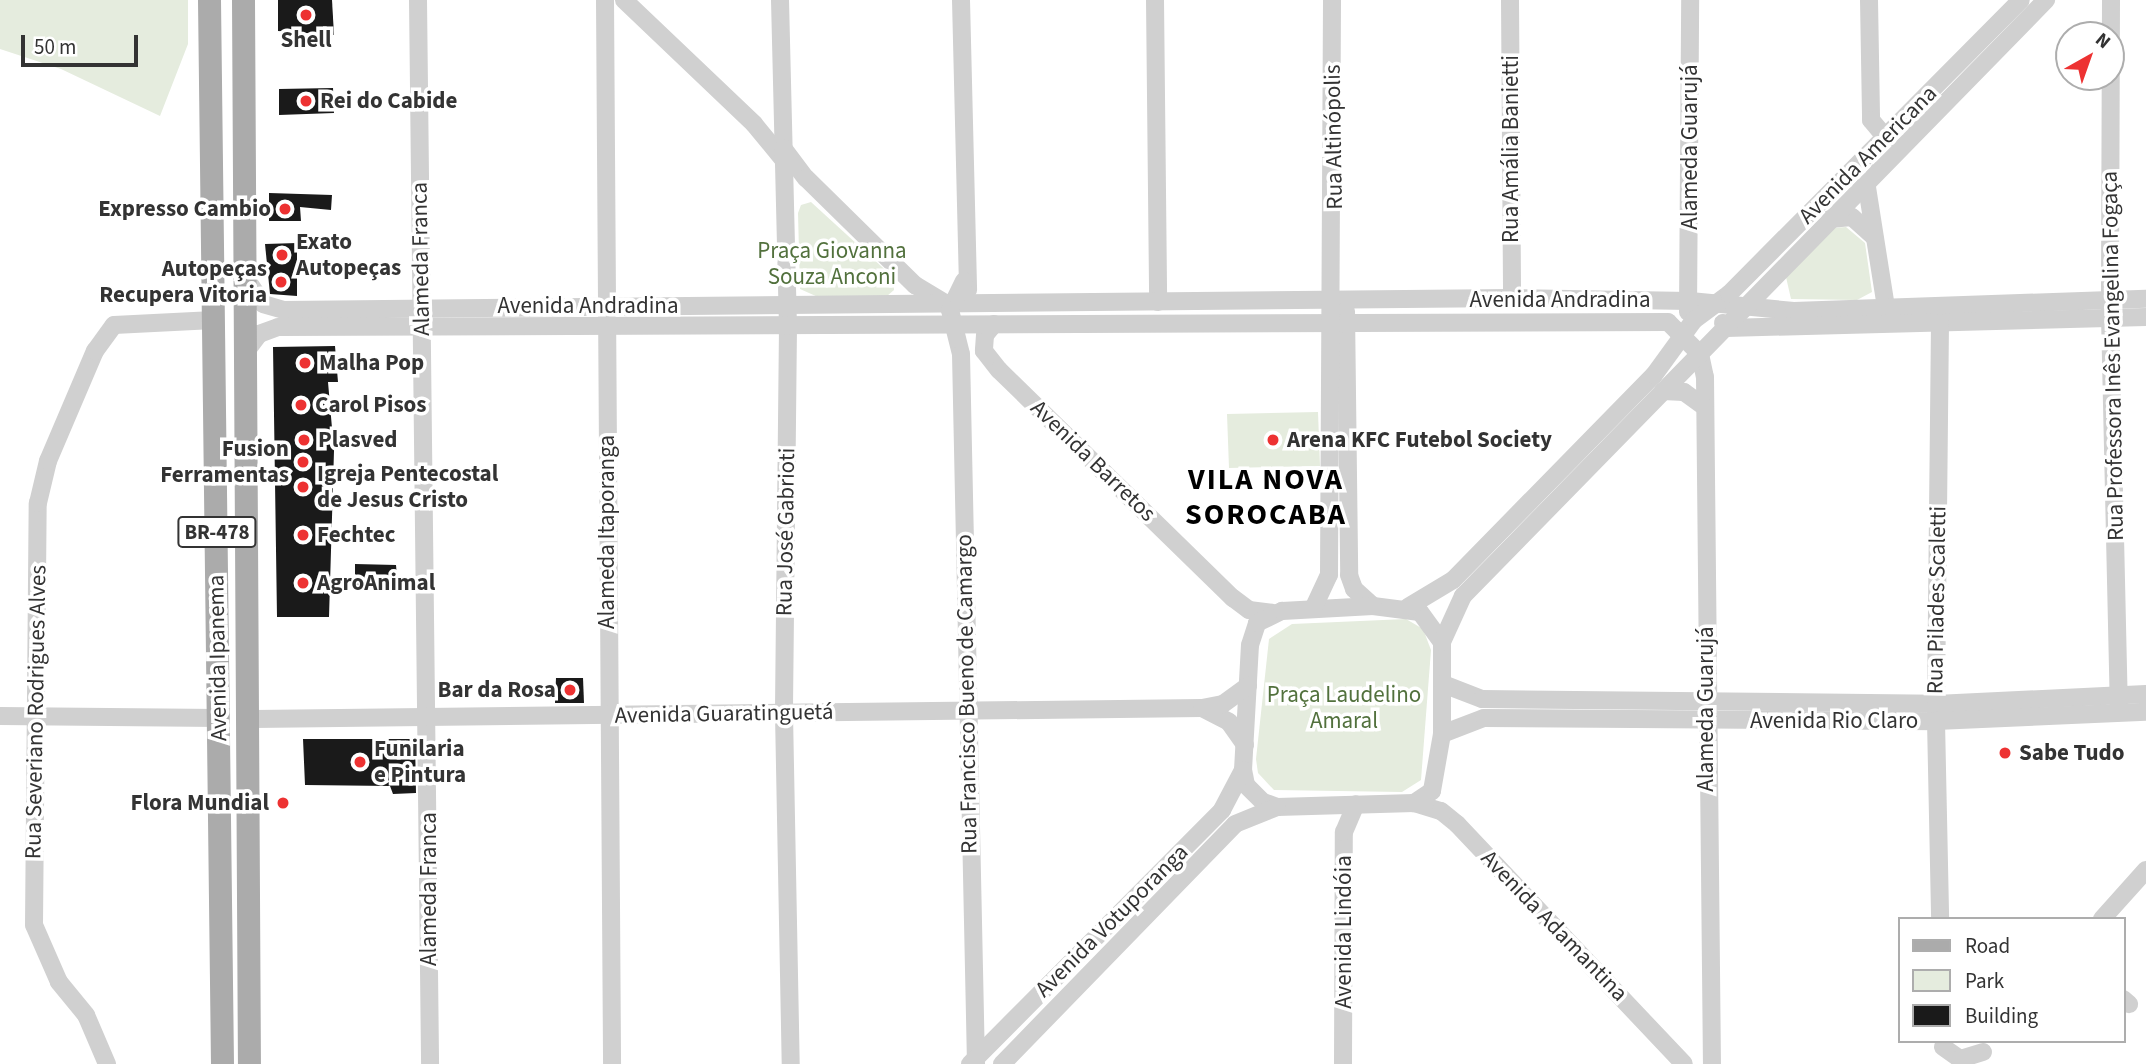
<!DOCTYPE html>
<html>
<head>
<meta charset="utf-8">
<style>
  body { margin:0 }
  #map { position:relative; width:2146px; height:1064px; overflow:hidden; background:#fff; font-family:"Source Sans 3",sans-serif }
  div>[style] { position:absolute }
  .green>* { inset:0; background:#e5ecde }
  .building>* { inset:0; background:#1a1a1a }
  .minor>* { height:18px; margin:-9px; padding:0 9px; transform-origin:9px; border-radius:9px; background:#d0d0d0 }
  .major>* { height:23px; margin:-11.5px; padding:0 11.5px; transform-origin:11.5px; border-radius:11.5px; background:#ababab }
  .dots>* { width:19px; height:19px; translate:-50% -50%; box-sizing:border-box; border:4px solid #fff; border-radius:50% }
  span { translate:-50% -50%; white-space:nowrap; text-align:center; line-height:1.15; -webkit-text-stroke:7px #fff; paint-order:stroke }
  .shield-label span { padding:2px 5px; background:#fff; border:2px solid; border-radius:5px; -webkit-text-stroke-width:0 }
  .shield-label { font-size:21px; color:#333; font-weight:700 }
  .poi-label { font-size:23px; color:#333; font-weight:700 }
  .left { translate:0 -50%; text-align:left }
  .right { translate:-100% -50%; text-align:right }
  .street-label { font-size:23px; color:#333 }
  .park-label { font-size:23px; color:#52713d }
  .district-label { font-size:30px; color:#000; font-weight:700; letter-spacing:2px }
  .legend { position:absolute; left:1898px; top:917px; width:228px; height:126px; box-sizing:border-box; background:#fff; border:2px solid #adadad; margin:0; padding:9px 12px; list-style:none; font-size:21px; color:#333 }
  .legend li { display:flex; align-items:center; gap:14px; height:35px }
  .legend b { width:35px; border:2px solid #adadad }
  .north { position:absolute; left:2055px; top:21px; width:70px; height:70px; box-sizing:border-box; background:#fff; border:2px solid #adadad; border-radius:50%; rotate:40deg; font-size:19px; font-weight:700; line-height:28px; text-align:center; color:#333 }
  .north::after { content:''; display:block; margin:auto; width:24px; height:32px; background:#ed3232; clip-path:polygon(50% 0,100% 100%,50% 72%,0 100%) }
  .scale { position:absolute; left:21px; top:35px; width:117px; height:32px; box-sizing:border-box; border:4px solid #333; border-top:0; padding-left:9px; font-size:21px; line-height:24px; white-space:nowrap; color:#333; -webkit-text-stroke:5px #fff; paint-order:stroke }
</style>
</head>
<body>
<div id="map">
  <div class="green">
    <div style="clip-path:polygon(0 0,188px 0,188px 44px,160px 116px,61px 69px,0 49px)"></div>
    <div style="clip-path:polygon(811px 202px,893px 277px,894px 290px,887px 296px,818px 297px,800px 289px,798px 213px,801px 205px)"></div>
    <div style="clip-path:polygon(1846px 227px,1865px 243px,1872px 292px,1857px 300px,1791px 299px,1786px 277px,1833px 228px)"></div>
    <div style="clip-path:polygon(1318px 412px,1320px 466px,1229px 468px,1227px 414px)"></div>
    <div style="clip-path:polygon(1406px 619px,1423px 629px,1431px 650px,1421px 780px,1402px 792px,1274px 790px,1258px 773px,1256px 759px,1269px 639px,1292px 624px)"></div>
  </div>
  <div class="building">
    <div style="clip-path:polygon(278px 0,332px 0,334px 35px,278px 31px)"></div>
    <div style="clip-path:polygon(333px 88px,334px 113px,279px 115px,279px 89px)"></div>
    <div style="clip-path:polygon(269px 193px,332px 195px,331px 210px,300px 207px,301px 221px,269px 221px)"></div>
    <div style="clip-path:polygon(297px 243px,297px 296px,270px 294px,265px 244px)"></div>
    <div style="clip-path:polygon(335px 346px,338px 382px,328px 382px,334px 451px,329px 617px,277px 617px,273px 347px)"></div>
    <div style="clip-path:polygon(355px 564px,396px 565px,398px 589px,355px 591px)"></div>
    <div style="clip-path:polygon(556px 678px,583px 678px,584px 703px,555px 703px)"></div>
    <div style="clip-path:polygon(303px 739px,415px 739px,416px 793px,393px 794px,390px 786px,305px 785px)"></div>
  </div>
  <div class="minor">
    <div style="left:418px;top:0;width:1064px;rotate:89.35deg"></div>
    <div style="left:605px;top:0;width:1064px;rotate:89.62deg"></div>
    <div style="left:624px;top:0;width:180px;rotate:43.6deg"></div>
    <div style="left:754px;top:124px;width:44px;rotate:50.5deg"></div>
    <div style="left:780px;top:0;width:326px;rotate:88.6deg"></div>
    <div style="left:788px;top:326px;width:388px;rotate:90.6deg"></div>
    <div style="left:784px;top:714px;width:350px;rotate:88.9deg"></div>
    <div style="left:961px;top:0;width:290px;rotate:88.6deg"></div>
    <div style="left:1155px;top:0;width:302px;rotate:89.4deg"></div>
    <div style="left:1510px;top:0;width:298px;rotate:89.6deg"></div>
    <div style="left:1869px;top:0;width:120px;rotate:89deg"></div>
    <div style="left:1871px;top:120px;width:23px;rotate:50deg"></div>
    <div style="left:2111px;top:0;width:316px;rotate:90.2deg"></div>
    <div style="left:2110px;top:316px;width:396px;rotate:88.7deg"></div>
    <div style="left:783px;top:148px;width:38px;rotate:53deg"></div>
    <div style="left:806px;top:178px;width:153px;rotate:44.5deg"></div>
    <div style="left:915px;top:285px;width:33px;rotate:31deg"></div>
    <div style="left:1866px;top:181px;width:128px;rotate:81deg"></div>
    <div style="left:1830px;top:219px;width:22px;rotate:-5deg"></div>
    <div style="left:1852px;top:217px;width:30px;rotate:42deg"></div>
    <div style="left:245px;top:277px;width:32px;rotate:56deg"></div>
    <div style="left:263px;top:304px;width:22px;rotate:16deg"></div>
    <div style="left:284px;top:310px;width:1228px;rotate:-0.56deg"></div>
    <div style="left:1512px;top:298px;width:178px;rotate:1deg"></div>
    <div style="left:1690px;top:301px;width:104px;rotate:5.5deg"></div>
    <div style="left:1794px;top:311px;width:352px;rotate:-2deg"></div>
    <div style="left:964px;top:281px;width:32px;rotate:116deg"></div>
    <div style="left:950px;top:310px;width:45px;rotate:76deg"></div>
    <div style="left:961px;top:354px;width:710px;rotate:88.79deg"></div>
    <div style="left:1346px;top:311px;width:264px;rotate:89.3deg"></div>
    <div style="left:1349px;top:575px;width:15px;rotate:70deg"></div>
    <div style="left:1354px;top:589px;width:25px;rotate:42deg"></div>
    <div style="left:1688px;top:312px;width:312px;rotate:-89.6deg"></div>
    <div style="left:1723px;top:323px;width:6px;rotate:59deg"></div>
    <div style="left:1726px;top:328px;width:420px;rotate:-1.5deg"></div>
    <div style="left:1940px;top:323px;width:398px;rotate:90.6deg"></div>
    <div style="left:1936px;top:721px;width:198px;rotate:88.8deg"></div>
    <div style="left:994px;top:324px;width:14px;rotate:129deg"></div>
    <div style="left:985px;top:335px;width:16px;rotate:94deg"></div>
    <div style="left:984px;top:351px;width:24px;rotate:52deg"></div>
    <div style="left:999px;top:370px;width:327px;rotate:44.3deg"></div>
    <div style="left:1233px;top:598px;width:20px;rotate:37deg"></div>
    <div style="left:1249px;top:610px;width:23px;rotate:7deg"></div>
    <div style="left:244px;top:354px;width:25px;rotate:-53deg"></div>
    <div style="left:259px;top:334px;width:20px;rotate:-20deg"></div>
    <div style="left:278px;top:327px;width:1390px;rotate:-0.21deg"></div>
    <div style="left:1668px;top:322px;width:45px;rotate:45deg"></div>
    <div style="left:1700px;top:354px;width:24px;rotate:78deg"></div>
    <div style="left:1705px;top:377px;width:687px;rotate:89.42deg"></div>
    <div style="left:1663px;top:391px;width:21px;rotate:3deg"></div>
    <div style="left:1684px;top:392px;width:26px;rotate:36deg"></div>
    <div style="left:1373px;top:606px;width:47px;rotate:7.3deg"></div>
    <div style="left:1420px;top:612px;width:37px;rotate:54deg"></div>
    <div style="left:1442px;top:642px;width:92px;rotate:90deg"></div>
    <div style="left:1442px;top:734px;width:58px;rotate:100deg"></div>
    <div style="left:1432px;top:791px;width:22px;rotate:146deg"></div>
    <div style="left:1414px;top:803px;width:137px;rotate:178.3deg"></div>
    <div style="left:1277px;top:807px;width:15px;rotate:-160deg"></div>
    <div style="left:1263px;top:802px;width:24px;rotate:-135deg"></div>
    <div style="left:1246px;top:785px;width:15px;rotate:-101deg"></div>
    <div style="left:1243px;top:770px;width:125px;rotate:-86.8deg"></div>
    <div style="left:1250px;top:645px;width:23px;rotate:-72deg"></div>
    <div style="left:1257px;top:623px;width:28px;rotate:-26deg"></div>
    <div style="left:1282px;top:611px;width:91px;rotate:-3.1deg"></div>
    <div style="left:1408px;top:607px;width:52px;rotate:-31deg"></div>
    <div style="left:1453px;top:580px;width:287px;rotate:-45.6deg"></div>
    <div style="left:1654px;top:375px;width:68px;rotate:-54deg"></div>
    <div style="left:1694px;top:320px;width:44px;rotate:-36.6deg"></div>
    <div style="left:1729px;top:294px;width:414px;rotate:-45.2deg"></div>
    <div style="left:1313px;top:609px;width:38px;rotate:-65deg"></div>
    <div style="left:1329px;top:575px;width:575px;rotate:-89.7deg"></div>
    <div style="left:1442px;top:642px;width:51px;rotate:-65.5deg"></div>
    <div style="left:1463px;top:596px;width:834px;rotate:-45.63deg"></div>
    <div style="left:1443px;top:684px;width:42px;rotate:21deg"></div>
    <div style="left:1482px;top:699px;width:454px;rotate:0.6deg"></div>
    <div style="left:1936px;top:704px;width:210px;rotate:-2.7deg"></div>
    <div style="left:1202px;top:708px;width:30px;rotate:27deg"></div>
    <div style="left:1229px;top:722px;width:28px;rotate:55deg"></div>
    <div style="left:0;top:716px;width:219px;rotate:0.5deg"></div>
    <div style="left:246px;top:719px;width:956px;rotate:-0.66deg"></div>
    <div style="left:1202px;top:708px;width:21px;rotate:-11deg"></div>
    <div style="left:1223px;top:704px;width:31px;rotate:-36deg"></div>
    <div style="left:1442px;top:734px;width:45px;rotate:-20.9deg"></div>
    <div style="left:1484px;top:718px;width:452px;rotate:0.4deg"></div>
    <div style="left:1936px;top:721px;width:210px;rotate:-2.5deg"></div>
    <div style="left:1414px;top:803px;width:28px;rotate:17deg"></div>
    <div style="left:1441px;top:811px;width:21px;rotate:39deg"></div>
    <div style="left:1457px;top:824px;width:330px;rotate:46.6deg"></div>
    <div style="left:2102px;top:919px;width:66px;rotate:-48.1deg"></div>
    <div style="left:2123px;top:999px;width:8px;rotate:40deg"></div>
    <div style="left:1943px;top:1047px;width:21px;rotate:35deg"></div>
    <div style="left:1960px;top:1059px;width:24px;rotate:-17deg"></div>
    <div style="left:107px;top:1064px;width:53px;rotate:-113.2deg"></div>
    <div style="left:86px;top:1015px;width:43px;rotate:-129.3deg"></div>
    <div style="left:59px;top:982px;width:62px;rotate:-113.7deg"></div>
    <div style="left:34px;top:925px;width:422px;rotate:-89.5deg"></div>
    <div style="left:38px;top:503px;width:43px;rotate:-76.6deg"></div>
    <div style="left:48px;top:461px;width:120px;rotate:-66.9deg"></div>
    <div style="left:95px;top:351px;width:32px;rotate:-54deg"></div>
    <div style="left:114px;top:325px;width:100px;rotate:-2.9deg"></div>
    <div style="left:970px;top:1064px;width:358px;rotate:-45.2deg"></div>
    <div style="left:1222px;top:810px;width:45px;rotate:-62.3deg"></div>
    <div style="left:1002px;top:1064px;width:334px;rotate:-45.8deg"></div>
    <div style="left:1235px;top:824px;width:45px;rotate:-22deg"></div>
    <div style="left:1343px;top:1064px;width:232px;rotate:-89.8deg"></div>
    <div style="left:1344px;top:832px;width:30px;rotate:-67deg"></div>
  </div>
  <div class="major">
    <div style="left:209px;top:0;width:1064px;rotate:89.3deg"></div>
    <div style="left:243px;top:0;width:1064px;rotate:89.68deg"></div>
  </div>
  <div class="dots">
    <div style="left:306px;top:15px;background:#ed3232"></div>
    <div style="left:306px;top:101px;background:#ed3232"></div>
    <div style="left:285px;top:209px;background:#ed3232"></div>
    <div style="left:282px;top:255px;background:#ed3232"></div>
    <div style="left:281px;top:282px;background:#ed3232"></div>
    <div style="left:305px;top:363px;background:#ed3232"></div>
    <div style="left:301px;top:405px;background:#ed3232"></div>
    <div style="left:304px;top:440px;background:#ed3232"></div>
    <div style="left:1273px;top:440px;background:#ed3232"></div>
    <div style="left:303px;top:462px;background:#ed3232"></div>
    <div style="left:303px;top:487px;background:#ed3232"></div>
    <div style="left:303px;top:535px;background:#ed3232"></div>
    <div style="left:303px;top:583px;background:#ed3232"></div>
    <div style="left:570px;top:690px;background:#ed3232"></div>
    <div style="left:2005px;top:753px;background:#ed3232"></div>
    <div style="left:360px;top:762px;background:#ed3232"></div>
    <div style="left:283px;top:803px;background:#ed3232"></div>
  </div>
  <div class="shield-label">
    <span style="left:217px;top:532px">BR-478</span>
  </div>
  <div class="poi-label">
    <span style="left:306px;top:40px">Shell</span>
    <span class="left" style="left:320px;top:101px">Rei do Cabide</span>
    <span class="right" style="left:271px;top:209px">Expresso Cambio</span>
    <span class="left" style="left:296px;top:255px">Exato<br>Autopeças</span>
    <span class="right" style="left:267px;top:282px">Autopeças<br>Recupera Vitoria</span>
    <span class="left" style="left:319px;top:363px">Malha Pop</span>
    <span class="left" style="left:315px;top:405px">Carol Pisos</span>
    <span class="left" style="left:318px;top:440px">Plasved</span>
    <span class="left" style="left:1287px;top:440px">Arena KFC Futebol Society</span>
    <span class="right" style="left:289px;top:462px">Fusion<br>Ferramentas</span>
    <span class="left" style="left:317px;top:487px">Igreja Pentecostal<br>de Jesus Cristo</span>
    <span class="left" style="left:317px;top:535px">Fechtec</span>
    <span class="left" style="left:317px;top:583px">AgroAnimal</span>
    <span class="right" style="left:556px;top:690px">Bar da Rosa</span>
    <span class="left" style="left:374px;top:762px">Funilaria<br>e Pintura</span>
    <span class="left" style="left:2019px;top:753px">Sabe Tudo</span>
    <span class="right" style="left:269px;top:803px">Flora Mundial</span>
  </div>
  <div class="street-label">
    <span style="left:1334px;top:137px;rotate:-91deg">Rua Altinópolis</span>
    <span style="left:1690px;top:147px;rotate:-90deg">Alameda Guarujá</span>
    <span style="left:1511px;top:149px;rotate:-90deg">Rua Amália Banietti</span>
    <span style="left:1868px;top:155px;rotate:-45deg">Avenida Americana</span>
    <span style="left:421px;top:259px;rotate:-91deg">Alameda Franca</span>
    <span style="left:1560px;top:300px">Avenida Andradina</span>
    <span style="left:588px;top:306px">Avenida Andradina</span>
    <span style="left:2113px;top:356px;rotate:-91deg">Rua Professora Inês Evangelina Fogaça</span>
    <span style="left:1093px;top:461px;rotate:44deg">Avenida Barretos</span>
    <span style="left:607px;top:532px;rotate:-90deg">Alameda Itaporanga</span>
    <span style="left:786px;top:532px;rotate:-89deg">Rua José Gabrioti</span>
    <span style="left:1937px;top:600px;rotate:-89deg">Rua Pilades Scaletti</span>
    <span style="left:218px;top:658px;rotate:-91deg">Avenida Ipanema</span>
    <span style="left:967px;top:694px;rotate:-91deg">Rua Francisco Bueno de Camargo</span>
    <span style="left:1706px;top:709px;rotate:-90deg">Alameda Guarujá</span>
    <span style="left:36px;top:712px;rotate:-89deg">Rua Severiano Rodrigues Alves</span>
    <span style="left:724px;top:714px;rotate:-1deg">Avenida Guaratinguetá</span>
    <span style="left:1834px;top:721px">Avenida Rio Claro</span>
    <span style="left:429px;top:889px;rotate:-90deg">Alameda Franca</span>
    <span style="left:1112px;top:921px;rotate:-45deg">Avenida Votuporanga</span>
    <span style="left:1554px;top:926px;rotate:46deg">Avenida Adamantina</span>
    <span style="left:1344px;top:932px;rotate:-90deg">Avenida Lindóia</span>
  </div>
  <div class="park-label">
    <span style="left:832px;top:264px">Praça Giovanna<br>Souza Anconi</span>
    <span style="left:1344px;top:708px">Praça Laudelino<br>Amaral</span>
  </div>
  <div class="district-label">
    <span style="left:1266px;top:497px">VILA NOVA<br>SOROCABA</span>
  </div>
  <ul class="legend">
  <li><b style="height:9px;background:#ababab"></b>Road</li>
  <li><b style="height:19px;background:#e5ecde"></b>Park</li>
  <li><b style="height:19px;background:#1a1a1a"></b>Building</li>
  </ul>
  <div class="north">N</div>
  <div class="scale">50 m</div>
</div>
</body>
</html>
